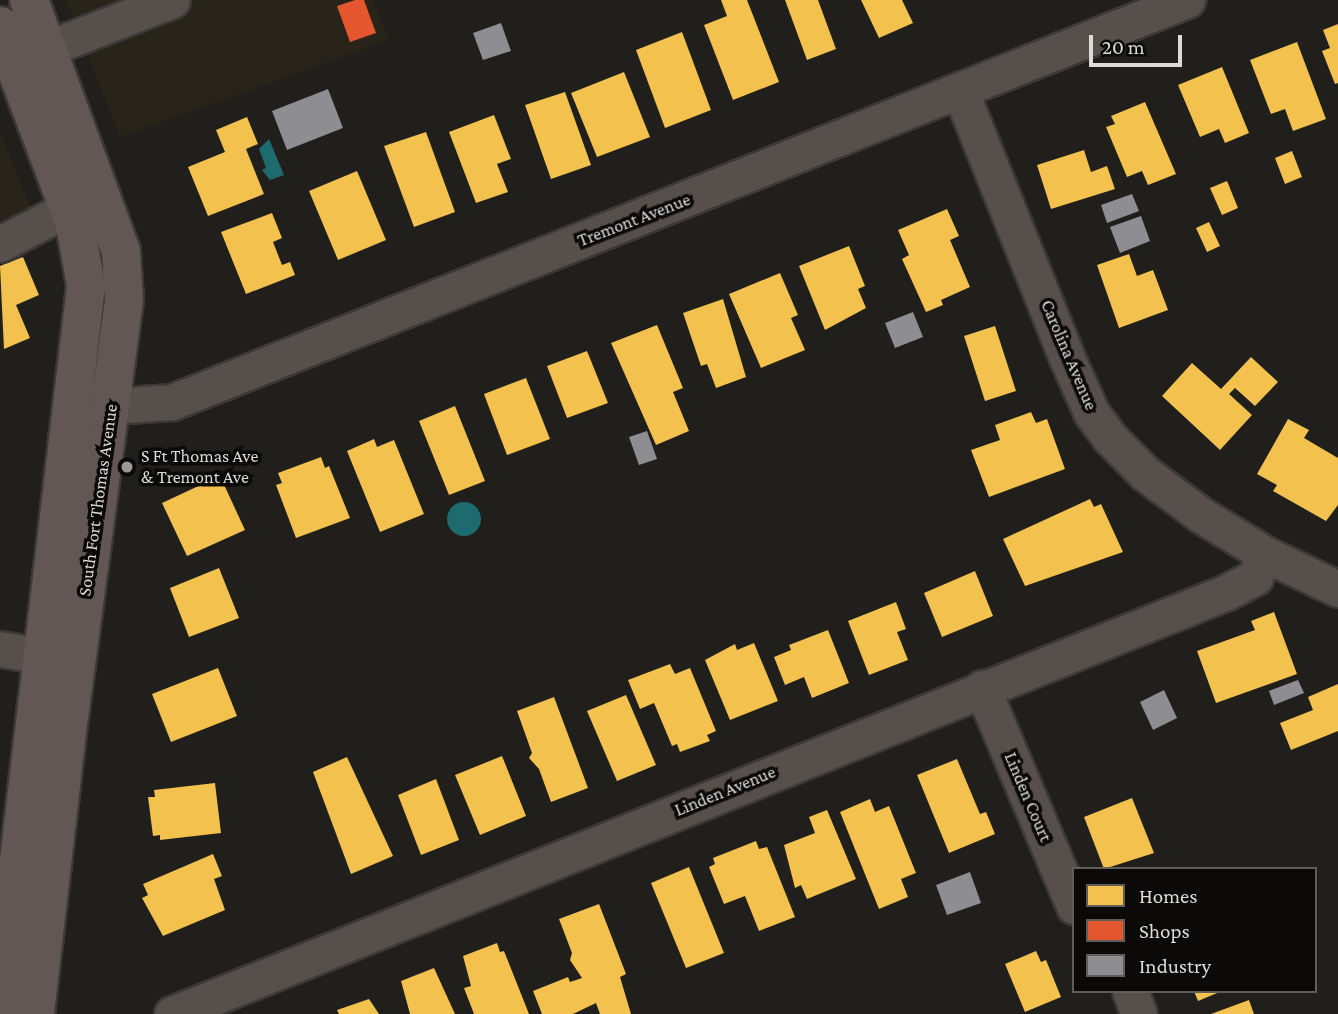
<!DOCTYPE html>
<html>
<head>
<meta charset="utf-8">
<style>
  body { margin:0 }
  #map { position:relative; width:1338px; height:1014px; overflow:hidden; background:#211f1c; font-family:"Crimson Pro",serif }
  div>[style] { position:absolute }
  .built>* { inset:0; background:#292419 }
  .water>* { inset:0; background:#1e6b6f }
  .round { border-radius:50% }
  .homes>* { inset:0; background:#f2c14e }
  .shops>* { inset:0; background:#e4572e }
  .industry>* { inset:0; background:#8d8d92 }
  .roads { filter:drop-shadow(2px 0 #3a3937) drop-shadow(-2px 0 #3a3937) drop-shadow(0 2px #3a3937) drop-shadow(0 -2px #3a3937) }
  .minor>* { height:35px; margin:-17.5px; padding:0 17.5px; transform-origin:17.5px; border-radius:17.5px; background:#574f4c }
  .major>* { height:38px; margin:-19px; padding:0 19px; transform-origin:19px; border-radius:19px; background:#625754 }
  .dots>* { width:19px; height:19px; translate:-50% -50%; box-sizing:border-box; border:4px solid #0b0a08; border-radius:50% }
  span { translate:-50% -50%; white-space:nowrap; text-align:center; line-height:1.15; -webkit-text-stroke:7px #0b0a08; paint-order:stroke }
  .street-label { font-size:18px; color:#dddbd8 }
  .poi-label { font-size:18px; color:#dddbd8 }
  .left { translate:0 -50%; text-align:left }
  .legend { position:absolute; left:1072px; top:867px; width:245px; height:126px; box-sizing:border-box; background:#0b0a08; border:2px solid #5f5e5b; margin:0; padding:9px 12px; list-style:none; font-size:21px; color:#dddbd8 }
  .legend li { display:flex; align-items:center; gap:14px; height:35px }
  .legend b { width:35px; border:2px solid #5f5e5b }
  .scale { position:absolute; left:1089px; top:35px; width:93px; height:32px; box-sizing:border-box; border:4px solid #dddbd8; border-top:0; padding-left:9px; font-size:21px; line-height:24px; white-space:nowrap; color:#dddbd8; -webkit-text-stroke:5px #0b0a08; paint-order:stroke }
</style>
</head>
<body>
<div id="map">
  <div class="built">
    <div style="clip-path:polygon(66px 0,373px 0,389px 40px,120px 137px)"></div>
    <div style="clip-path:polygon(0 132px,43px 238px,0 257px)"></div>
  </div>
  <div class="water">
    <div style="clip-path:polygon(269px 139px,284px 175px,270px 180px,262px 170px,266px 168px,259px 149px)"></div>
    <div class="round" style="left:447px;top:502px;width:34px;height:34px"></div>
  </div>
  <div class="homes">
    <div style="clip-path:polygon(721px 0,747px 0,779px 82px,733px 100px,704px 25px,727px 16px)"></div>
    <div style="clip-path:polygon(785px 0,818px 0,836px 49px,807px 60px)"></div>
    <div style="clip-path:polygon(861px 0,902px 0,913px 23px,879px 38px)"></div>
    <div style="clip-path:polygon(1338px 24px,1338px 83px,1335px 84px,1322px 51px,1330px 48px,1323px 30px)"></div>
    <div style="clip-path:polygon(682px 32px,711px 110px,665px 128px,636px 50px)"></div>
    <div style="clip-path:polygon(1297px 42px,1326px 119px,1293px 131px,1285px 109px,1271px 114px,1250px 60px)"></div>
    <div style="clip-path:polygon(1222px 67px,1249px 133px,1225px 143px,1219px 129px,1200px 137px,1178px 85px)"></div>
    <div style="clip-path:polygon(624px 72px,650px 137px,597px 157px,571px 93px)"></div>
    <div style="clip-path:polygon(565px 92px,591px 165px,551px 179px,525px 105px)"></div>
    <div style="clip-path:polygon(1145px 102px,1176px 174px,1148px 185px,1142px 171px,1127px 177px,1106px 127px,1115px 124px,1111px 116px)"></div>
    <div style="clip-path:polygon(494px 115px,511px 159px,497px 164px,508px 192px,476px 203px,449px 132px)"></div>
    <div style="clip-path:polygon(247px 117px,258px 144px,246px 149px,264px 194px,208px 216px,188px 167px,225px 152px,216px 130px)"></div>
    <div style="clip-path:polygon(426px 132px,455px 212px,414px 227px,384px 146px)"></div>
    <div style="clip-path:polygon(1084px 150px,1091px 172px,1107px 166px,1115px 189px,1051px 209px,1037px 165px)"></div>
    <div style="clip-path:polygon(1292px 151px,1302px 177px,1285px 184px,1275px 158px)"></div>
    <div style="clip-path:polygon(357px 171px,386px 240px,338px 260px,309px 191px)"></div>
    <div style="clip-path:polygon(1227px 181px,1238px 208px,1222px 215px,1210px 188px)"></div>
    <div style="clip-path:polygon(947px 209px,959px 236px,950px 240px,970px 287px,941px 300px,943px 305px,926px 312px,902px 259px,909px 255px,898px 230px)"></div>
    <div style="clip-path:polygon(272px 213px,282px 238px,273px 242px,282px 265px,290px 262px,295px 275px,246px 294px,221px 232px)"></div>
    <div style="clip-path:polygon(1209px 222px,1220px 246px,1207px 252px,1196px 228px)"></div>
    <div style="clip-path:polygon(849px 246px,865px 286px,858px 289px,866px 308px,825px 330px,799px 266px)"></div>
    <div style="clip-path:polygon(1129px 254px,1137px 276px,1153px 270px,1168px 310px,1119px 328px,1097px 265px)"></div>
    <div style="clip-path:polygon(23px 257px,39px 295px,16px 305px,30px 338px,4px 349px,0 266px)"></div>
    <div style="clip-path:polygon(780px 273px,798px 315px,791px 318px,805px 350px,761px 368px,729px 294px)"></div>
    <div style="clip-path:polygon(723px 299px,746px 377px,716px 388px,707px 364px,701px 366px,683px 313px)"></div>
    <div style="clip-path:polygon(657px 325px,683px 388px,673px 392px,689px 431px,656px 445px,611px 343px)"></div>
    <div style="clip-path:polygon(995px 326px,1016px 391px,985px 401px,964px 336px)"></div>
    <div style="clip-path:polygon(587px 351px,608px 403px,567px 418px,547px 366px)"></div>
    <div style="clip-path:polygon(1251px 357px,1278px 382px,1255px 406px,1235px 388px,1229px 394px,1252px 415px,1220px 450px,1162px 396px,1192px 363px,1221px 389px)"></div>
    <div style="clip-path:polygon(526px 378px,550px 439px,507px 455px,484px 394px)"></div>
    <div style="clip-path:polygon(455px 406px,485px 481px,449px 495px,419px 421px)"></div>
    <div style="clip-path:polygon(1031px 412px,1036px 423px,1047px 419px,1065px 469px,989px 497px,971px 450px,1000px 440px,995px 425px)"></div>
    <div style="clip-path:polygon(1288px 419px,1309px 430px,1304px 438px,1338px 458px,1338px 505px,1326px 521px,1273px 491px,1277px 485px,1257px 474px)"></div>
    <div style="clip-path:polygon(374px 439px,377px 447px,394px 440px,424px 514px,380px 532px,347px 451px)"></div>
    <div style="clip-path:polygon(321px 457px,325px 468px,329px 466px,350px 518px,296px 538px,276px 485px,282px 483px,278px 473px)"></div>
    <div style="clip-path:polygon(220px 476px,245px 530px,187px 556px,162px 503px)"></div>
    <div style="clip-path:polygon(1090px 499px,1094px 507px,1101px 504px,1123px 552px,1025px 586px,1003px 539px)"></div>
    <div style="clip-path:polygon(219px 568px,239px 618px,189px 637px,170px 588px)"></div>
    <div style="clip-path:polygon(975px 571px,993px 616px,942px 637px,924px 593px)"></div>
    <div style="clip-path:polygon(896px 602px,906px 629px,897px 632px,908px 660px,869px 675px,848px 621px)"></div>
    <div style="clip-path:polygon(1274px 612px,1297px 674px,1216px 703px,1197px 651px,1255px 630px,1251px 621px)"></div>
    <div style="clip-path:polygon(828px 630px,849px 683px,812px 698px,804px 677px,785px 685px,774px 657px,791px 650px,789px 645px)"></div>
    <div style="clip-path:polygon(754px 643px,778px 701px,730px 720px,705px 660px,735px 644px,737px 650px)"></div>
    <div style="clip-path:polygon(670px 664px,675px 674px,690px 668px,716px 731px,707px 735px,710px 741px,680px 752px,677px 744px,672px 746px,654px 703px,640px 709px,628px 680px)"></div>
    <div style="clip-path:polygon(218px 668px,237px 716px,171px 742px,152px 694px)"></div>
    <div style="clip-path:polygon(1338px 684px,1338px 731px,1291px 750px,1280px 723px,1313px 710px,1308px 697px)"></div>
    <div style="clip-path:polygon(626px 695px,656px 765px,617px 781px,587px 711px)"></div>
    <div style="clip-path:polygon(554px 697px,588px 788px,551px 802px,539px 769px,529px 758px,532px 753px,517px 711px)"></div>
    <div style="clip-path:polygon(502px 756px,526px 816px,480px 835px,455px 775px)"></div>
    <div style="clip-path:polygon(347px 757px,393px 856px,351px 874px,313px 772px)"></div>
    <div style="clip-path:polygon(957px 759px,980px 814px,986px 812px,995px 834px,949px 853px,917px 775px)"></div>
    <div style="clip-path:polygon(436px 779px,459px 840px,421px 855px,398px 795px)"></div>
    <div style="clip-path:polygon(215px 783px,221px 833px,160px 840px,160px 835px,153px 836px,148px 797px,155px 797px,154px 790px)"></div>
    <div style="clip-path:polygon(1132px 798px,1154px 853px,1104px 869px,1084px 817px)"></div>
    <div style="clip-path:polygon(870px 799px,875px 812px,889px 806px,916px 873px,901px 879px,908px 897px,879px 909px,840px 812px)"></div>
    <div style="clip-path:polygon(827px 810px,856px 879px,807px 899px,801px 885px,795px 888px,784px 845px,815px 833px,809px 817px)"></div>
    <div style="clip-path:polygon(756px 841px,759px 849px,767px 847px,795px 917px,759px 931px,745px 896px,724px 904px,709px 867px,715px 864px,713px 858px)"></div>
    <div style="clip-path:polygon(213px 854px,222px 876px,214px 879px,225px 910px,163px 936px,142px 898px,148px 895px,143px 884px)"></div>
    <div style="clip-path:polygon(689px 867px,724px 953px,686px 968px,651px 883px)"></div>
    <div style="clip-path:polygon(599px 904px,626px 974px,620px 977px,631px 1014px,600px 1014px,596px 1003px,573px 1014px,542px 1014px,533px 991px,568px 977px,570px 982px,582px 978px,570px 960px,572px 953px,559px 919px)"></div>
    <div style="clip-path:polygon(497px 943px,500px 952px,504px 951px,529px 1014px,474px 1014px,464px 988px,471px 986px,463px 956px)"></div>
    <div style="clip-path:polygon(1036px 951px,1041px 962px,1046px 960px,1061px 997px,1025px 1012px,1005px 964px)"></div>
    <div style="clip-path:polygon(434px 968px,455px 1014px,410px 1014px,401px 981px)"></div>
    <div style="clip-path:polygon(1194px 991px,1222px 991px,1198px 1001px)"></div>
    <div style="clip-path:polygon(369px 999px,379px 1014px,339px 1014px,337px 1010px)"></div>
    <div style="clip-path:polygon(1249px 1000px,1254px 1014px,1211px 1014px)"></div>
  </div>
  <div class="shops">
    <div style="clip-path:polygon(355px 0,364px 0,376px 33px,350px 42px,337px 6px)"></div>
  </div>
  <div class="industry">
    <div style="clip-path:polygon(501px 23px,511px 51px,483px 60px,473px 33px)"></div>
    <div style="clip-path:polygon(328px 89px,343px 128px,287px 150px,272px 111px)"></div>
    <div style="clip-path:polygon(1132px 194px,1139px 211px,1107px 223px,1101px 205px)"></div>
    <div style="clip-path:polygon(1141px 216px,1150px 241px,1120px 253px,1110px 227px)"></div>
    <div style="clip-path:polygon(913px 312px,923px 337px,895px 348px,885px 323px)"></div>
    <div style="clip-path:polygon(647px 431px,657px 459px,639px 465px,629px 437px)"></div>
    <div style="clip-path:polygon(1298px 680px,1304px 693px,1274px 705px,1269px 691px)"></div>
    <div style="clip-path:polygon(1164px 690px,1177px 718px,1153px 730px,1140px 702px)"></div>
    <div style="clip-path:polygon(970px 872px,981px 903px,947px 915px,936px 885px)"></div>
  </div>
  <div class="roads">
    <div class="minor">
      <div style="left:20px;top:59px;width:163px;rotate:-21.2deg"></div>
      <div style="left:961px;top:93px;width:285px;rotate:68.2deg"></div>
      <div style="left:1067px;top:358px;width:59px;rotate:66deg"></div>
      <div style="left:1091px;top:412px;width:31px;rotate:54deg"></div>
      <div style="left:1109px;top:437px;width:52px;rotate:45deg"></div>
      <div style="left:1146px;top:474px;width:69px;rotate:36.7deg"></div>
      <div style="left:1201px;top:515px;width:75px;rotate:31.4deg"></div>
      <div style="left:1265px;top:554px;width:81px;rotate:25.6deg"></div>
      <div style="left:0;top:244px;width:78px;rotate:-27.6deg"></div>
      <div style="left:81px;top:400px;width:31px;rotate:11deg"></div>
      <div style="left:111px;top:406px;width:61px;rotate:-3.8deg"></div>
      <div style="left:172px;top:402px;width:1092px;rotate:-21.61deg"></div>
      <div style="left:0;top:649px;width:70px;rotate:9.1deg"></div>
      <div style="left:982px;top:688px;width:237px;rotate:67.1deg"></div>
      <div style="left:1130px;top:991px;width:25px;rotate:69deg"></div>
      <div style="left:172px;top:1014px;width:1136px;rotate:-21.8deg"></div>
      <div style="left:1227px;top:592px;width:32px;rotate:-28deg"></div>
      <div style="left:1255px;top:577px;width:25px;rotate:-67deg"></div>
    </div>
    <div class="major">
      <div style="left:29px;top:0;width:267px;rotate:69.9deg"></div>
      <div style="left:121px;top:251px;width:49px;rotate:86.5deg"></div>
      <div style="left:124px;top:300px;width:419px;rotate:97.5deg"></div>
      <div style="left:69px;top:715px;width:301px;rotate:96.5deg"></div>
      <div style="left:0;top:26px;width:212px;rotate:69.3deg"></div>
      <div style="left:75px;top:224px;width:63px;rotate:79.9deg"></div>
      <div style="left:86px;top:286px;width:733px;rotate:96.66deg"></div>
    </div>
  </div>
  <div class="dots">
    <div style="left:127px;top:467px;background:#9b9996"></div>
  </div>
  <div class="street-label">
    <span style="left:634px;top:220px;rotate:-21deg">Tremont Avenue</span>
    <span style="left:1069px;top:355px;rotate:67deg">Carolina Avenue</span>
    <span style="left:98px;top:500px;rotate:-82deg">South Fort Thomas Avenue</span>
    <span style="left:725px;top:791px;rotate:-22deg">Linden Avenue</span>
    <span style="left:1028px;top:797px;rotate:67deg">Linden Court</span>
  </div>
  <div class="poi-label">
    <span class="left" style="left:141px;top:467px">S Ft Thomas Ave<br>&amp; Tremont Ave</span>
  </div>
  <ul class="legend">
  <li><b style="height:19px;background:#f2c14e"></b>Homes</li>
  <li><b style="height:19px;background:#e4572e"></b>Shops</li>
  <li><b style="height:19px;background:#8d8d92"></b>Industry</li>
  </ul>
  <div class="scale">20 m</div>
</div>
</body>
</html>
